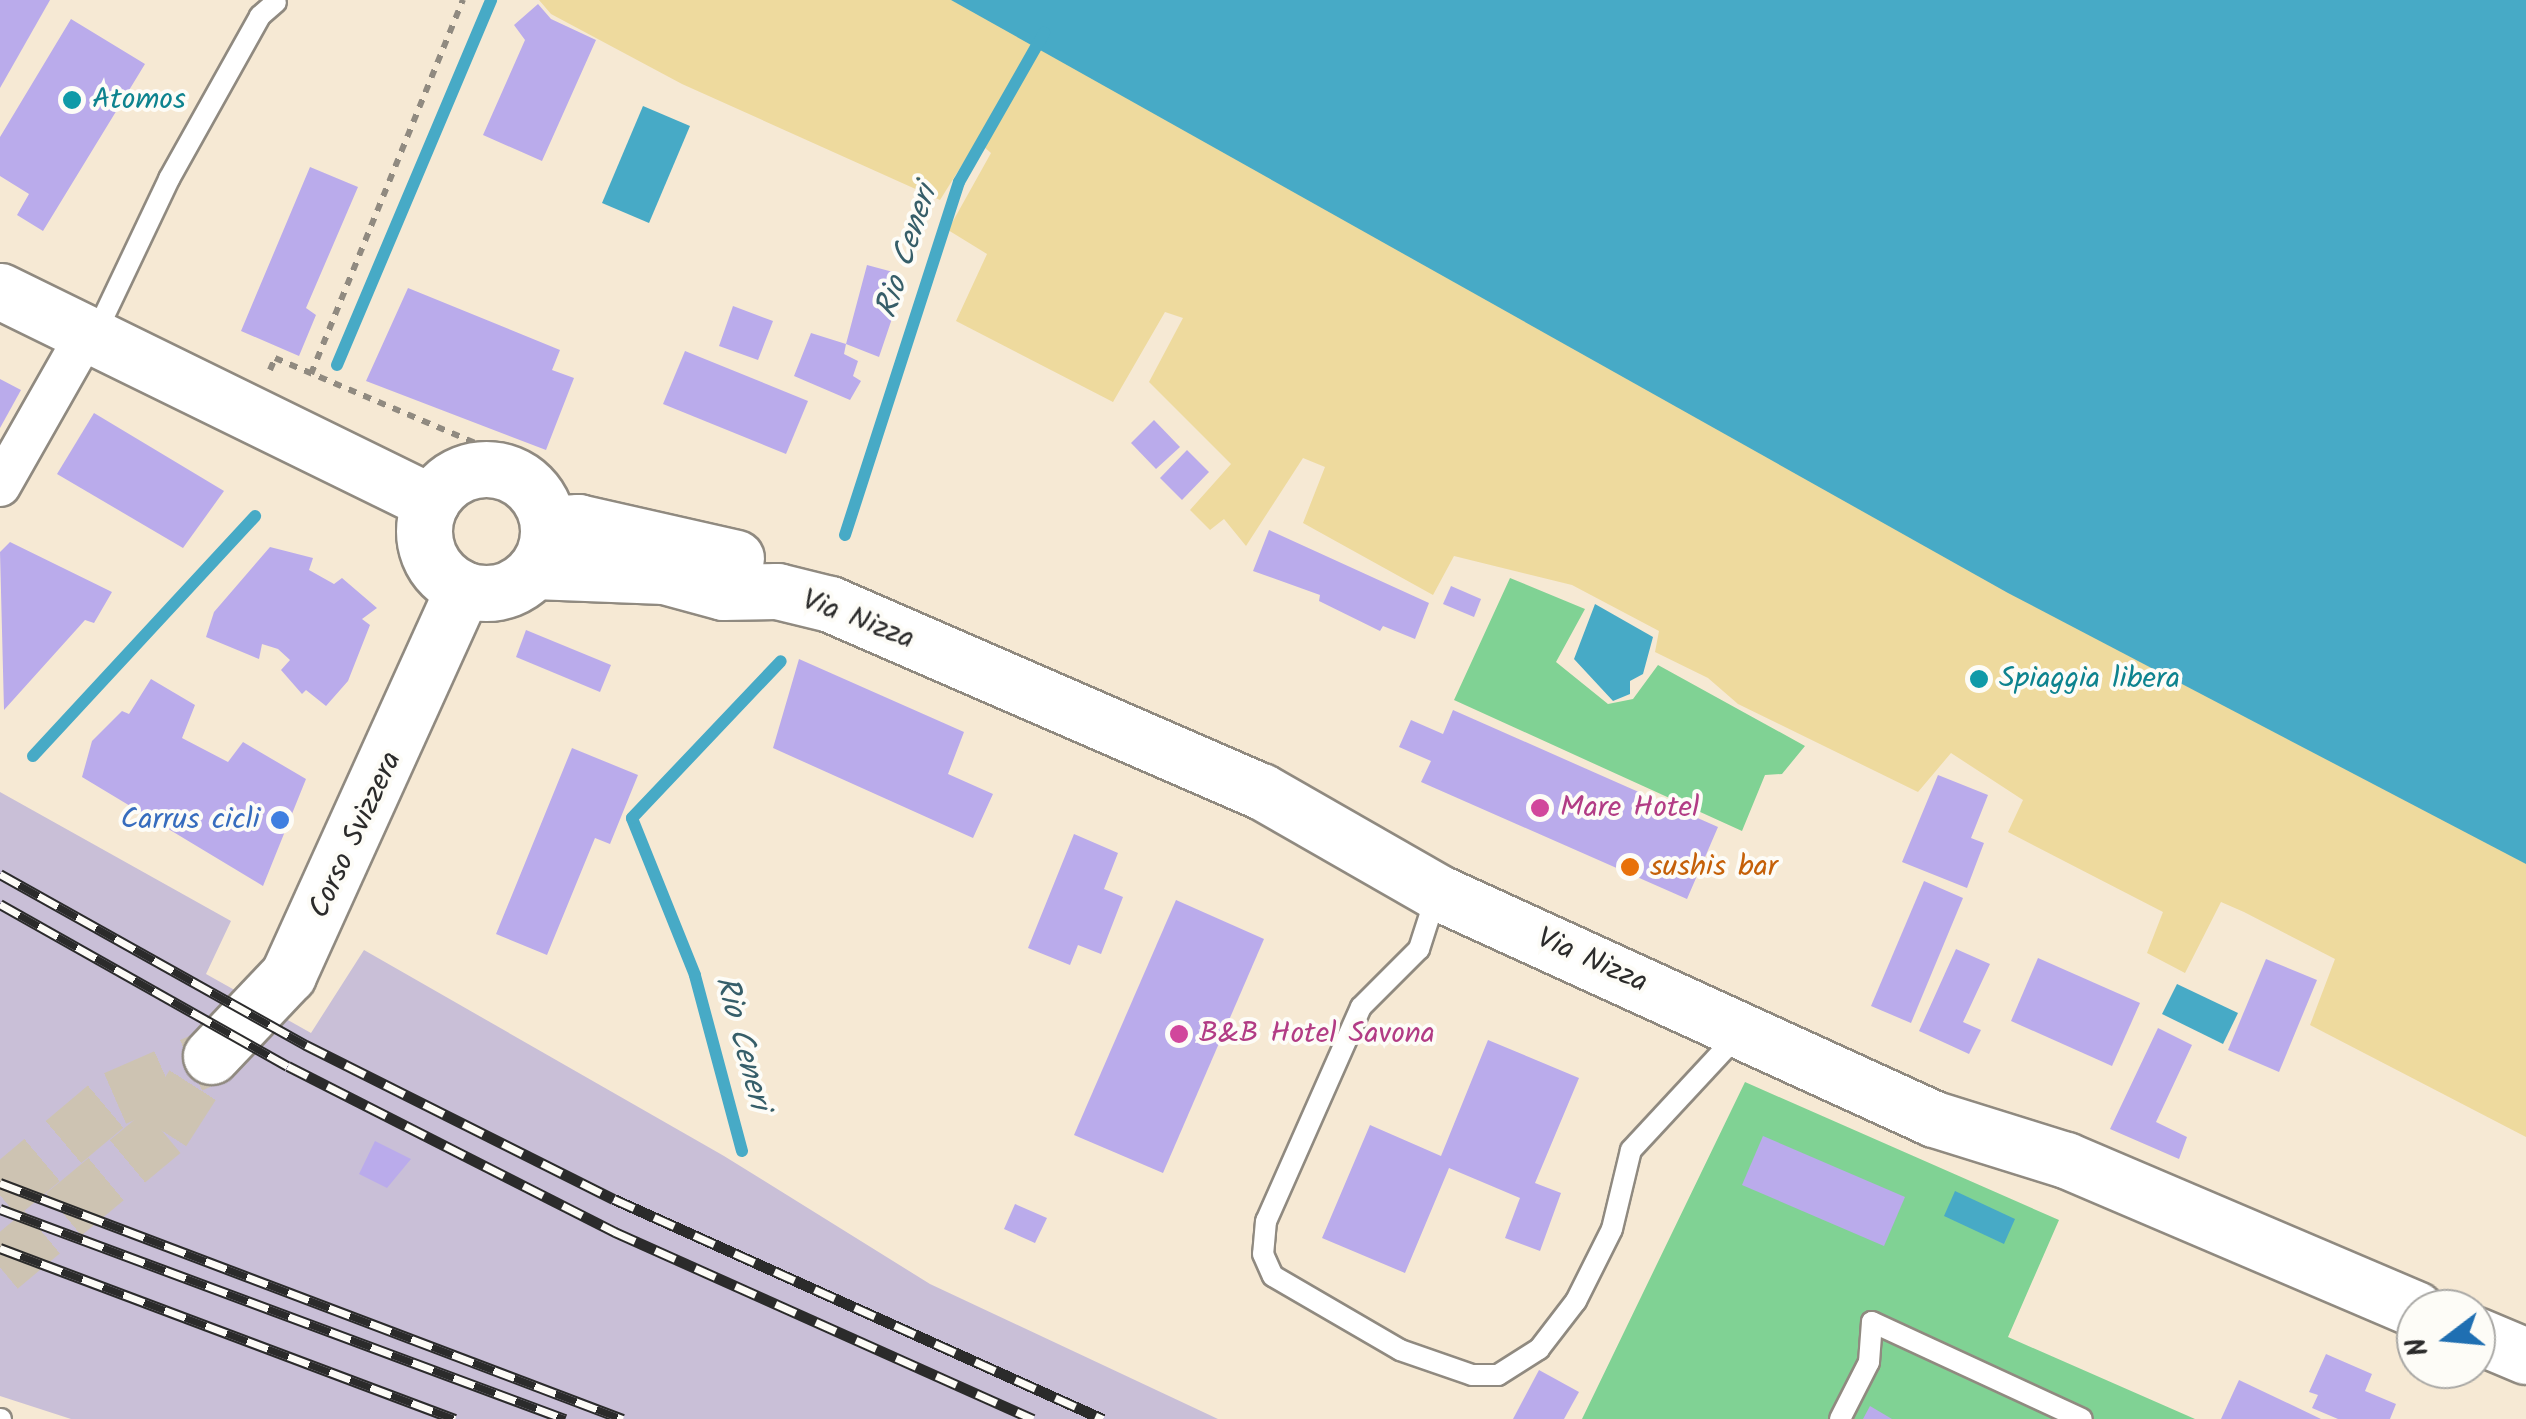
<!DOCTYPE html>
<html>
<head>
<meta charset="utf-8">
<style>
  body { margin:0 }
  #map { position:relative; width:2526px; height:1419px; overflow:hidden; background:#f6e9d4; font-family:Kalam,sans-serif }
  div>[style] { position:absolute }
  .industrial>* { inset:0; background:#c9bfd7 }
  .green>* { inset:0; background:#80d294 }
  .sand>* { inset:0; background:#eeda9e }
  .water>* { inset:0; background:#47aac6 }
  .stream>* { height:12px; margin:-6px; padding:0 6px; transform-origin:6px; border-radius:6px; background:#47aac6 }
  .building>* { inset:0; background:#baabeb }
  .primary-tunnel>* { height:55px; margin-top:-27.5px; transform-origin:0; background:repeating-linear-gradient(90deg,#cdc3b2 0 55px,transparent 0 83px) }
  .path>* { height:6px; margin-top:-3px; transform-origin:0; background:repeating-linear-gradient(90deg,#908a80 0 8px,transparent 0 16px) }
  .roads { filter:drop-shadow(2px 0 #908a80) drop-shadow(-2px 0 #908a80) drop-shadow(0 2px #908a80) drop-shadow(0 -2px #908a80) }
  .service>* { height:20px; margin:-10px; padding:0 10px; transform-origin:10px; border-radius:10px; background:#fff }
  .minor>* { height:40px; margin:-20px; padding:0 20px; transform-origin:20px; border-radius:20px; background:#fff }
  .primary>* { height:55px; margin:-27.5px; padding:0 27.5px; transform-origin:27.5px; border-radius:27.5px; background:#fff }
  .primary>.ring { margin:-27.5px; padding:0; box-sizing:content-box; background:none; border:55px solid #fff; border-radius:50% }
  .rail>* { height:11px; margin-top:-5.5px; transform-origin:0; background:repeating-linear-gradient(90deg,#fdfcf7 0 22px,#2b2b2b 0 44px); box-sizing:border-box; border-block:2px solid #2b2b2b }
  .dots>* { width:28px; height:28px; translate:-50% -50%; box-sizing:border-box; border:5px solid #fdfcf7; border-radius:50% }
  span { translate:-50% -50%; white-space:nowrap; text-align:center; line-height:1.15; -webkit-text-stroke:8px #fdfcf7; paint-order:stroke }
  .culture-label { font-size:30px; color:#0d838f }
  .left { translate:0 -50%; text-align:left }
  .street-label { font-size:30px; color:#2b2b2b }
  .hotel-label { font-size:30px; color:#b23c85 }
  .shop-label { font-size:30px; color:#366cbe }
  .right { translate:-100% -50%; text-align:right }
  .food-label { font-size:30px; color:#c56008 }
  .water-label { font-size:32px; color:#365e69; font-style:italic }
  .north { position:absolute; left:2396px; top:1289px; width:100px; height:100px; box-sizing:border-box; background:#fdfcf7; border:2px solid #a9a8a5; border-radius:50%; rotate:254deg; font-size:28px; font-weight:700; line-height:40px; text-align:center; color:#2b2b2b }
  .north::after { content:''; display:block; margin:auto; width:35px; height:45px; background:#1f6fb2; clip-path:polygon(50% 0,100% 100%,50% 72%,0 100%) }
</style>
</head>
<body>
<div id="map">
  <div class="industrial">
    <div style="clip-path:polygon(0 792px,231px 921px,206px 974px,311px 1033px,364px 950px,724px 1156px,930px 1284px,1218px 1419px,71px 1419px,0 1396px)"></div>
  </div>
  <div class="green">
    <div style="clip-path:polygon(1510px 578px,1585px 609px,1556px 662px,1608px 704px,1633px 699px,1658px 665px,1805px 746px,1782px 774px,1765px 775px,1742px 831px,1454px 700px)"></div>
    <div style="clip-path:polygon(1745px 1082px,2059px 1220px,2008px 1337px,2195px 1419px,1582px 1419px)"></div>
  </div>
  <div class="sand">
    <div style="clip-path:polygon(539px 0,1055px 0,2526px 832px,2526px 1137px,2310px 1025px,2335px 959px,2244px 912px,2221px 902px,2185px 973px,2147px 953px,2163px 912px,2008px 832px,2023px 800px,1951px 753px,1918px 792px,1738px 704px,1708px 678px,1655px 652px,1659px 631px,1572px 585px,1454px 556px,1433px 595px,1303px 523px,1325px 467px,1303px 458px,1246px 546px,1224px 519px,1210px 530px,1190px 510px,1231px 464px,1149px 382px,1183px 318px,1165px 312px,1113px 402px,956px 321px,987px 254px,948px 230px,991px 153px,977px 141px,940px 200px,682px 84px,551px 14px)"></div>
  </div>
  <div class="water">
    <div style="clip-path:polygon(951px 0,2526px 0,2526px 864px,2008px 593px)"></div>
    <div style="clip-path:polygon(643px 106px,690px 126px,649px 223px,602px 203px)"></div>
    <div style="clip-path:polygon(1595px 604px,1653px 637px,1643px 674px,1630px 681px,1630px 694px,1613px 701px,1574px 659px)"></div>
    <div style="clip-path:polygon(2177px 984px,2238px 1013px,2223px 1044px,2162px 1014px)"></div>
    <div style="clip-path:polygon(1955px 1191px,2015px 1219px,2004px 1244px,1944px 1216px)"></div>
  </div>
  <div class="stream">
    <div style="left:337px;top:365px;width:396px;rotate:-67.1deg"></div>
    <div style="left:845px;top:535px;width:371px;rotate:-72.1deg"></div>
    <div style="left:959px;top:182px;width:172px;rotate:-60.3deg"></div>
    <div style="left:33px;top:756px;width:327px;rotate:-47.2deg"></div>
    <div style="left:742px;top:1151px;width:182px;rotate:-105deg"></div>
    <div style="left:695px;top:975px;width:169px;rotate:-111.9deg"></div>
    <div style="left:632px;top:818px;width:216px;rotate:-46.5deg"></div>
  </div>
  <div class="building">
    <div style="clip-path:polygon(0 0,50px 0,0 88px)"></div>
    <div style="clip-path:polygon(538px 4px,551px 19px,596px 40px,542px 161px,483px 135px,525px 40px,514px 25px)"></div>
    <div style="clip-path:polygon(71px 19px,145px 64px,43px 231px,17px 215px,29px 194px,0 176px,0 137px)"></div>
    <div style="clip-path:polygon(310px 167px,358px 187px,306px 308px,316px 315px,299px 356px,241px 331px)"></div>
    <div style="clip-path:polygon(867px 265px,893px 272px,891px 279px,904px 283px,879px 357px,846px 344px)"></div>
    <div style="clip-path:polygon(408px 288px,560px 350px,552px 370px,574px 378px,546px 450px,366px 381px)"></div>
    <div style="clip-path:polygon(733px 306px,773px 321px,758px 360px,719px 346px)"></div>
    <div style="clip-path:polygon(811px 333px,846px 344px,844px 354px,858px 361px,853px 376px,861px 381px,850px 400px,794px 376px)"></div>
    <div style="clip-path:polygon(685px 351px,808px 401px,786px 454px,663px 404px)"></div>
    <div style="clip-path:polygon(0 379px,21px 390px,0 428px)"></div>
    <div style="clip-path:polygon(94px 413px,224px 491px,183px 548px,57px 474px)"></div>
    <div style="clip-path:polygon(1154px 420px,1180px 447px,1156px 469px,1131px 443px)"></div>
    <div style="clip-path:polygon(1187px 450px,1209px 472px,1182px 500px,1160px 478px)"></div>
    <div style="clip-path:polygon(1269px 530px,1429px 603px,1415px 639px,1383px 626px,1380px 631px,1319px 601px,1320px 595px,1253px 571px)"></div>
    <div style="clip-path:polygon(10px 542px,112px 592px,94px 623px,85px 620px,4px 710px,0 552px)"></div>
    <div style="clip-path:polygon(270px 547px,313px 558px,309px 570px,334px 584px,342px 578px,377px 608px,362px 619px,370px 625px,348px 681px,326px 706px,306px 690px,302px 694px,281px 670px,290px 660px,278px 649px,262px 644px,259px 659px,206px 637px,214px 612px)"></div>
    <div style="clip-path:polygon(1451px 586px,1481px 599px,1474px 617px,1443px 604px)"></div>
    <div style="clip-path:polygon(526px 630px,611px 665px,600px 692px,516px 657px)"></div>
    <div style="clip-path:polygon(799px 659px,964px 732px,948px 774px,993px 794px,973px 838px,773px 748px)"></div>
    <div style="clip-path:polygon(151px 679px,195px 705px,182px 738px,228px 762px,243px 742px,306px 779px,263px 886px,82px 777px,92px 741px,122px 711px,129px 714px)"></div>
    <div style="clip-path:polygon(1453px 710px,1718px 827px,1687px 899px,1421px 782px,1431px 761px,1399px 747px,1411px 720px,1443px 734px)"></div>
    <div style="clip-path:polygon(572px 748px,638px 775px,610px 844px,595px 838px,547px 955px,496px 934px)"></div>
    <div style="clip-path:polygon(1938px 775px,1988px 795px,1971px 838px,1984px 843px,1967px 888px,1902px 862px)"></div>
    <div style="clip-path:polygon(1074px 834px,1118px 853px,1104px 889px,1123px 897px,1101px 954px,1078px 945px,1070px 965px,1028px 948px)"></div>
    <div style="clip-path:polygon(1924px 881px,1963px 898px,1911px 1023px,1871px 1006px)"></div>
    <div style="clip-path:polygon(1176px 900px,1264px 939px,1163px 1173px,1074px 1135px)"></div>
    <div style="clip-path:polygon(1956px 949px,1990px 964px,1963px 1022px,1981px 1030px,1969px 1054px,1919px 1031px)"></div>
    <div style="clip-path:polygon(2038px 958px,2140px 1003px,2112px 1066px,2011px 1021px)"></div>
    <div style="clip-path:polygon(2266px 959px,2317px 980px,2279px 1072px,2228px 1050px)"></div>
    <div style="clip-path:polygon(2158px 1028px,2192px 1045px,2156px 1122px,2187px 1137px,2179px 1159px,2110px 1129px)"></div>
    <div style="clip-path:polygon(1488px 1040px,1579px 1078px,1535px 1183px,1561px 1193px,1540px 1251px,1505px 1238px,1520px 1198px,1449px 1168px,1405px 1273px,1322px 1238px,1370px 1125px,1441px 1156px)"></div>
    <div style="clip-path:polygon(1763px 1136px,1905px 1197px,1884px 1246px,1742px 1185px)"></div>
    <div style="clip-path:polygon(375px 1141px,411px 1159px,387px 1188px,359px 1174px)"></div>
    <div style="clip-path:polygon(1015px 1204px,1047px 1218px,1035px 1243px,1004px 1229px)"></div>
    <div style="clip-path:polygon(2326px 1354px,2372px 1374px,2365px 1391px,2396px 1404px,2390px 1419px,2338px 1419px,2312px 1408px,2318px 1395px,2309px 1392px)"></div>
    <div style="clip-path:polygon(1539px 1370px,1579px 1392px,1564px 1419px,1513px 1419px)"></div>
    <div style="clip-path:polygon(2239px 1380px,2294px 1406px,2321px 1419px,2221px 1419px)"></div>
    <div style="clip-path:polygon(1870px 1406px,1892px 1419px,1863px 1419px)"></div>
  </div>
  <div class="primary-tunnel">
    <div style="left:0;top:1195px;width:150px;rotate:-40.1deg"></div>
    <div style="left:115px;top:1098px;width:105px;rotate:-23.6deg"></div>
    <div style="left:0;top:1267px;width:212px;rotate:-39.8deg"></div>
    <div style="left:163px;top:1131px;width:89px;rotate:-57.4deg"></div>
  </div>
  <div class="path">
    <div style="left:270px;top:370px;width:13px;rotate:-67deg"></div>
    <div style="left:275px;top:358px;width:300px;rotate:23deg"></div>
    <div style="left:311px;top:374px;width:404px;rotate:-67.9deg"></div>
  </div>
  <div class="roads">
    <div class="service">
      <div style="left:95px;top:335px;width:173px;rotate:-64.6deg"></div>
      <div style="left:169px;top:179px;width:187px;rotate:-60.8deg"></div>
      <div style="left:260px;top:16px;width:21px;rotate:-41deg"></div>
      <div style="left:1437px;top:893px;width:59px;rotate:107.8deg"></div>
      <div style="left:1419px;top:949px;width:82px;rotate:135deg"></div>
      <div style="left:1361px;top:1007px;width:234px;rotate:113.9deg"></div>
      <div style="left:1266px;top:1221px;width:33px;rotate:95deg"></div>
      <div style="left:1263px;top:1254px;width:24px;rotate:66deg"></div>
      <div style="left:1273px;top:1276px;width:147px;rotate:30.2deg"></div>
      <div style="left:1400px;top:1350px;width:76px;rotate:19.1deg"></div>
      <div style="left:1472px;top:1375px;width:26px"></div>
      <div style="left:1498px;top:1375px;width:49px;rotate:-32.4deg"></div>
      <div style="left:1539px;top:1349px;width:61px;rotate:-52.4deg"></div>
      <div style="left:1576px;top:1301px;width:80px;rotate:-63.4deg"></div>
      <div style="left:1612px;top:1229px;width:81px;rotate:-76.5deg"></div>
      <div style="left:1631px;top:1150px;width:157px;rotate:-47.1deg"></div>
      <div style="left:0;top:1419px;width:1px"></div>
      <div style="left:1840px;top:1419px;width:64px;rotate:-63deg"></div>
      <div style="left:1869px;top:1362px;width:40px;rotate:-85.7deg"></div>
      <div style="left:1872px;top:1322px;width:231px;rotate:24.8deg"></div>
    </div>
    <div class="minor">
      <div style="left:0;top:486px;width:176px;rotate:-60.4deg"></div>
    </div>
    <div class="primary">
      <div style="left:0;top:291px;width:480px;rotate:26.1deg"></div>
      <div class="ring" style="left:424px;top:469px;width:69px;height:69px"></div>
      <div style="left:548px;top:524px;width:30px;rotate:-4deg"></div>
      <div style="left:578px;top:522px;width:162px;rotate:12.8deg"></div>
      <div style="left:534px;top:571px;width:130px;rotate:2.2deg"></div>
      <div style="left:664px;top:576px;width:61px;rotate:15.2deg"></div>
      <div style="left:723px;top:592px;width:54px;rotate:-1.1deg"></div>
      <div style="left:777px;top:591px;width:55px;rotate:13.8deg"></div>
      <div style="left:830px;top:604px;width:470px;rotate:23.5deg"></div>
      <div style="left:1261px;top:791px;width:203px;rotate:29.8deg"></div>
      <div style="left:1437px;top:892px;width:546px;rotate:24.55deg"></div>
      <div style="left:1934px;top:1119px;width:138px;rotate:17.3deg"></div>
      <div style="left:2066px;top:1160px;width:380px;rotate:23.1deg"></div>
      <div style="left:211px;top:1056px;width:112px;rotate:-46.5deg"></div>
      <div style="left:288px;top:975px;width:424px;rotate:-65.6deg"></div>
      <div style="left:2476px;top:1335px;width:54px;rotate:22.8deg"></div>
    </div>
  </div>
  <div class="rail">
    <div style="left:0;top:874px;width:351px;rotate:29.2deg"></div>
    <div style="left:306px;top:1045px;width:344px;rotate:26.6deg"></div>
    <div style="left:614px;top:1199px;width:536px;rotate:24.22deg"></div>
    <div style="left:0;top:904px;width:330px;rotate:29.4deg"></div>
    <div style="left:288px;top:1066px;width:367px;rotate:26.9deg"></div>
    <div style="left:615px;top:1232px;width:458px;rotate:24.1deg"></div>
    <div style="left:0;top:1183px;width:666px;rotate:20.75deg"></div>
    <div style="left:0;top:1209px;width:603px;rotate:20.39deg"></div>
    <div style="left:0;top:1248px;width:486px;rotate:20.6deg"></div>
  </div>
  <div class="dots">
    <div style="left:72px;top:100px;background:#0f9aa8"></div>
    <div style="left:1979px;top:679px;background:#0f9aa8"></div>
    <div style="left:1540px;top:808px;background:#d1479c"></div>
    <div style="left:280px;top:820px;background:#3f7fe0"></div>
    <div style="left:1630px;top:867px;background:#e8710a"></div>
    <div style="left:1179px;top:1034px;background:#d1479c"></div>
  </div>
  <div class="culture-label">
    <span class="left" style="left:92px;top:100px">Atomos</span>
    <span class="left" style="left:1999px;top:679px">Spiaggia libera</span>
  </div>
  <div class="street-label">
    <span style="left:858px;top:620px;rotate:21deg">Via Nizza</span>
    <span style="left:356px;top:835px;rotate:-65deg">Corso Svizzera</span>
    <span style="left:1592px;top:961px;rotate:24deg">Via Nizza</span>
  </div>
  <div class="hotel-label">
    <span class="left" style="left:1560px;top:808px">Mare Hotel</span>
    <span class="left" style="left:1199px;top:1034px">B&amp;B Hotel Savona</span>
  </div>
  <div class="shop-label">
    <span class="right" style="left:260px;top:820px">Carrus cicli</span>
  </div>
  <div class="food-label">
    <span class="left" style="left:1650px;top:867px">sushis bar</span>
  </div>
  <div class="water-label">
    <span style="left:908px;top:252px;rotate:-72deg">Rio Ceneri</span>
    <span style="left:741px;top:1043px;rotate:75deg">Rio Ceneri</span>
  </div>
  <div class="north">N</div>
</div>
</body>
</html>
